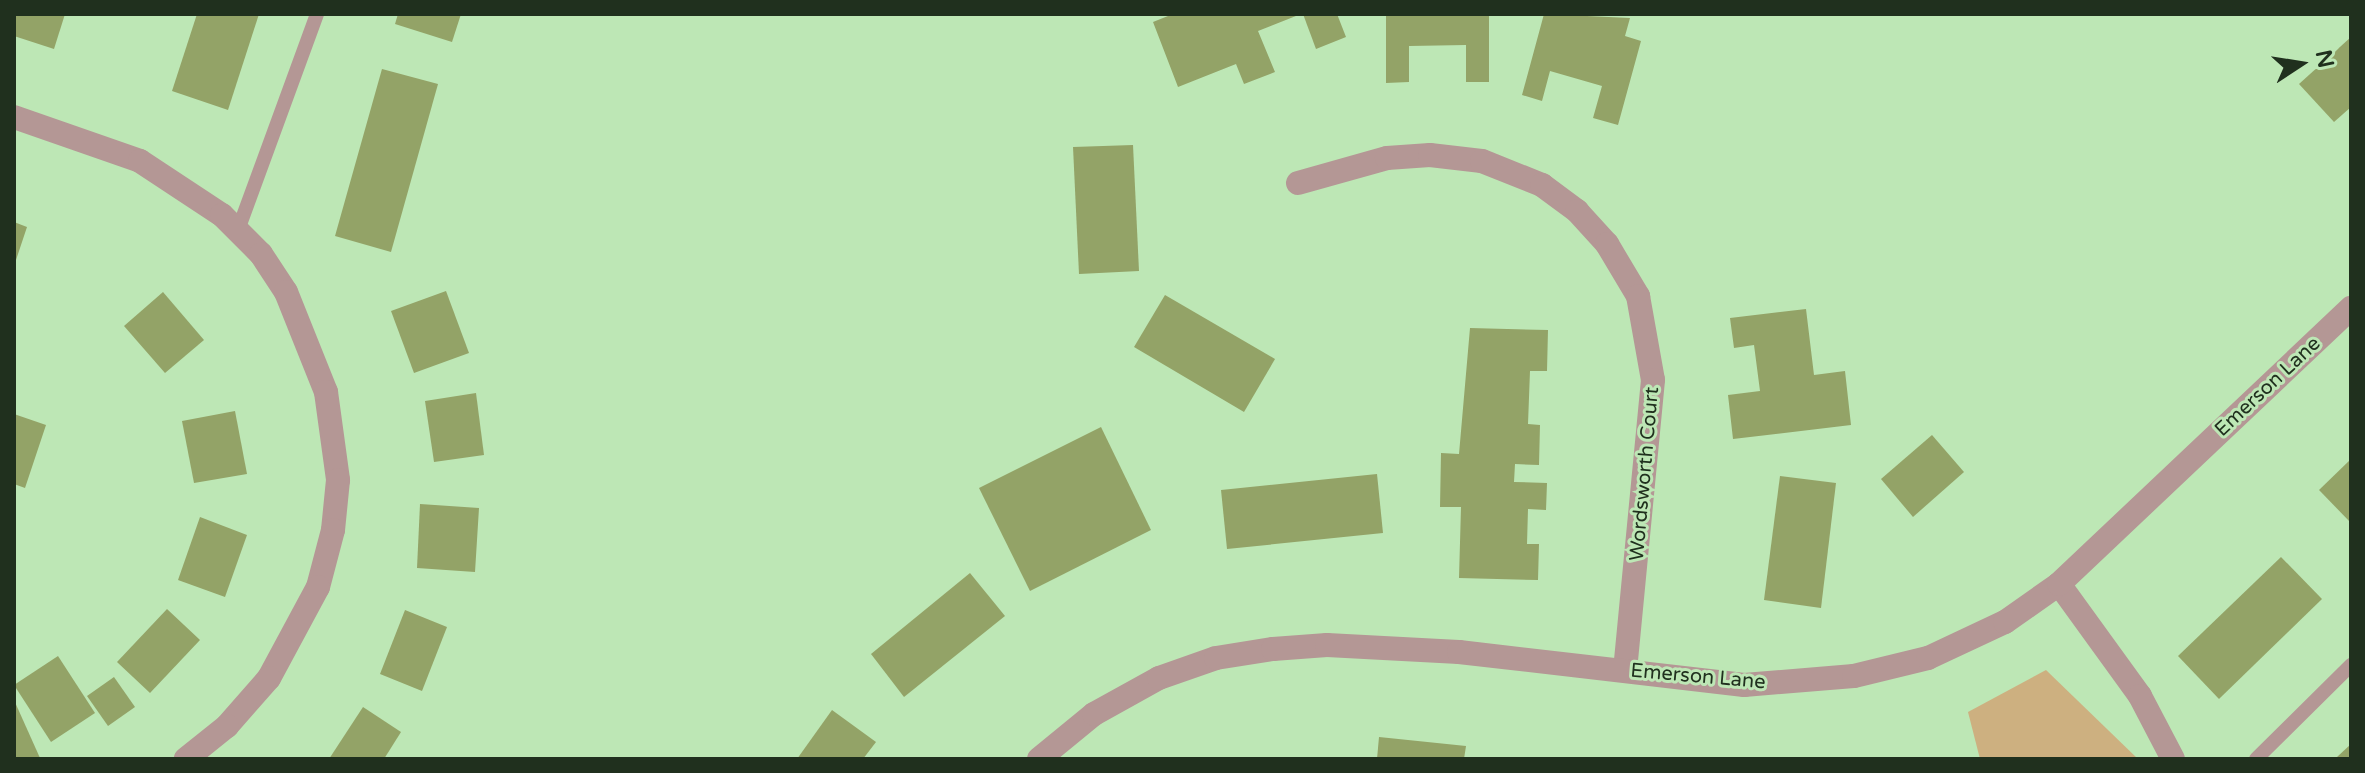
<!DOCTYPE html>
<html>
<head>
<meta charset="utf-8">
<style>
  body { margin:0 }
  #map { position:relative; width:2365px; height:773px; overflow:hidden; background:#bde7b5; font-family:"Varela Round",sans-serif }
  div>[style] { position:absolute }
  .green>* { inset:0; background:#cdb080 }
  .building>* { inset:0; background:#93a367 }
  .lane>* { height:14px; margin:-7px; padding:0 7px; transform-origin:7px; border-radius:7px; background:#b49795 }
  .street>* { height:24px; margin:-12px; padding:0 12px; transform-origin:12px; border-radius:12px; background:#b49795 }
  span { translate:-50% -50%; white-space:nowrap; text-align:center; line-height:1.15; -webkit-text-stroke:6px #bde7b5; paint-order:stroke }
  .street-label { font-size:20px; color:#20301e }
  .frame { position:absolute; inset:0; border:16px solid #20301e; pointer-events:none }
  .north { position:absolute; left:2261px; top:24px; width:80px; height:80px; -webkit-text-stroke:6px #bde7b5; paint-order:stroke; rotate:78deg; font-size:22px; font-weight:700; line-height:32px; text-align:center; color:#20301e }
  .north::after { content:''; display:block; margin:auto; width:28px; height:36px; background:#20301e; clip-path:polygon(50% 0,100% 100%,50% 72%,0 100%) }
</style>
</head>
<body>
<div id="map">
  <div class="green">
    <div style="clip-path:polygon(2046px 670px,2138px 759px,1980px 759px,1968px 712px)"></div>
  </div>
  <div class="building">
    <div style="clip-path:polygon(14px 14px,65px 14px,54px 49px,14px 36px)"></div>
    <div style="clip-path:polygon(197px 14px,259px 14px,228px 110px,172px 91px)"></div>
    <div style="clip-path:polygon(398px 14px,461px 14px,452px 42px,395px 24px)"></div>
    <div style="clip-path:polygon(1173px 14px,1301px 14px,1258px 31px,1275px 72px,1244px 84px,1236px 64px,1178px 87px,1153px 22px)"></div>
    <div style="clip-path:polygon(1303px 14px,1337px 14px,1346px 37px,1316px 49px)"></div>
    <div style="clip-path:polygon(1386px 14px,1489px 14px,1489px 82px,1466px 82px,1466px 45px,1409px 46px,1409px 82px,1386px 83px)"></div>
    <div style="clip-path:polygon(1544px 14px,1630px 18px,1625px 36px,1641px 41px,1618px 125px,1593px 118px,1602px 86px,1550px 71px,1542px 101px,1522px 95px)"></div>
    <div style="clip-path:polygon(2351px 37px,2351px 107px,2334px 122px,2299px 84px)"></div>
    <div style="clip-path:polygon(382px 69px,438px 84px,391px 252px,335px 236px)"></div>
    <div style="clip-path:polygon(1133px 145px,1139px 271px,1079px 274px,1073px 147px)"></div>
    <div style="clip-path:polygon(14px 222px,27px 227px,15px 263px,14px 263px)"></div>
    <div style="clip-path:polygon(446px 291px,469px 353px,414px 373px,391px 311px)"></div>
    <div style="clip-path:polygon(163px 292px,204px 340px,165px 373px,124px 326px)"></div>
    <div style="clip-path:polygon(1165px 295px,1275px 359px,1244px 412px,1134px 347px)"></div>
    <div style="clip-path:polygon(1806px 309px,1814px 375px,1845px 371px,1851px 425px,1733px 439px,1728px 395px,1760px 391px,1754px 345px,1734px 348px,1730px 318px)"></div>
    <div style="clip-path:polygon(1470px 328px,1548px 330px,1547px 371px,1530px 371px,1528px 424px,1540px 425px,1539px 465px,1515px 464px,1514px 482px,1547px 483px,1546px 510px,1528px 509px,1527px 544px,1539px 544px,1538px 580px,1459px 578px,1461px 507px,1440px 507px,1441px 453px,1459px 454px)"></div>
    <div style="clip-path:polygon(476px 393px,484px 455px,434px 462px,425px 401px)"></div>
    <div style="clip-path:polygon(235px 411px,247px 474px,194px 483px,182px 421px)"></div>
    <div style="clip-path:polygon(14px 414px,46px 425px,25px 488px,14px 484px)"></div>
    <div style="clip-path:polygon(1101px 427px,1151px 530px,1030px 591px,979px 488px)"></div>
    <div style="clip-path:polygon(1932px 435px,1964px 472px,1913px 517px,1881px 479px)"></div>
    <div style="clip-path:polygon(2351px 459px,2351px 523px,2319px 490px)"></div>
    <div style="clip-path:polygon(1377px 474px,1383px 533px,1227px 549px,1221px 490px)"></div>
    <div style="clip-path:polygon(1780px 476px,1836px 483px,1821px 608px,1764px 600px)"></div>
    <div style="clip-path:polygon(420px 504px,479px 508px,475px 572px,417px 568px)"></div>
    <div style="clip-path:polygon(200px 517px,247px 535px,225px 597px,178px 580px)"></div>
    <div style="clip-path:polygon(2281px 557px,2322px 599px,2219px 699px,2178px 656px)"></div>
    <div style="clip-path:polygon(970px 573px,1005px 616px,904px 697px,871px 654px)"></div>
    <div style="clip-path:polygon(167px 609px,200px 640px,150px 693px,117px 662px)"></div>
    <div style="clip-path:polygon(405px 610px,447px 627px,422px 691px,380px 674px)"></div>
    <div style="clip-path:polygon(58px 656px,95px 713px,51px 742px,14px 685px)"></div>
    <div style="clip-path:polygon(114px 677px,135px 707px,108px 726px,87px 696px)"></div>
    <div style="clip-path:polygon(14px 700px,40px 758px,37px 759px,14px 759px)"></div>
    <div style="clip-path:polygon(363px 707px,401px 732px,384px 759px,329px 759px)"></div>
    <div style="clip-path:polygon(832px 710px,876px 742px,863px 759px,797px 759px)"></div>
    <div style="clip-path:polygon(1379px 737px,1466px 746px,1464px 759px,1377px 759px)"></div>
    <div style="clip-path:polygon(2351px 744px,2351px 759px,2339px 759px,2337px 757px)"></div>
  </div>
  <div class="lane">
    <div style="left:238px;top:230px;width:230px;rotate:-69.9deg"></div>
    <div style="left:2256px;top:759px;width:134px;rotate:-44.7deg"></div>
  </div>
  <div class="street">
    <div style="left:14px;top:117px;width:133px;rotate:19.2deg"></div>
    <div style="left:140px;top:161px;width:98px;rotate:33.4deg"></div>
    <div style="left:222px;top:215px;width:55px;rotate:45deg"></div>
    <div style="left:261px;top:254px;width:45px;rotate:56.7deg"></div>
    <div style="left:286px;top:292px;width:108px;rotate:68.2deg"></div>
    <div style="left:326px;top:392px;width:89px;rotate:82.2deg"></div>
    <div style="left:338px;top:480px;width:50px;rotate:95.7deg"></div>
    <div style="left:333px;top:530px;width:59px;rotate:104.7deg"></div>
    <div style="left:318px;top:587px;width:103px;rotate:118.3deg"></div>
    <div style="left:269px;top:678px;width:64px;rotate:131.2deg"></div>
    <div style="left:227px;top:726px;width:53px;rotate:141.2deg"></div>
    <div style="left:1298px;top:183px;width:92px;rotate:-15.7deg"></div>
    <div style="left:1387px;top:158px;width:43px;rotate:-4deg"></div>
    <div style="left:1430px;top:155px;width:52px;rotate:6.6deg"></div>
    <div style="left:1482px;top:161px;width:65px;rotate:21.8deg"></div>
    <div style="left:1542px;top:185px;width:44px;rotate:36.6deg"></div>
    <div style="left:1577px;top:211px;width:45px;rotate:47.7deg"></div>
    <div style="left:1607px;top:244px;width:61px;rotate:59.2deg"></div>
    <div style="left:1638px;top:296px;width:85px;rotate:79.9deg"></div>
    <div style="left:1653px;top:380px;width:292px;rotate:95.5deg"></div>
    <div style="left:2059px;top:584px;width:138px;rotate:54.1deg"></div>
    <div style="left:2140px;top:696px;width:71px;rotate:62.4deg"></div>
    <div style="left:1039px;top:759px;width:71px;rotate:-39.3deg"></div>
    <div style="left:1094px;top:714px;width:74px;rotate:-29deg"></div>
    <div style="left:1159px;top:678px;width:60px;rotate:-19.3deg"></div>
    <div style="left:1216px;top:658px;width:58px;rotate:-9deg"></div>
    <div style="left:1273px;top:649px;width:54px;rotate:-4.2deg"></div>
    <div style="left:1327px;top:645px;width:132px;rotate:3deg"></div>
    <div style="left:1459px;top:652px;width:287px;rotate:6.6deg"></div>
    <div style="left:1744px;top:685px;width:110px;rotate:-4.7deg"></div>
    <div style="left:1854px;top:676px;width:76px;rotate:-13.7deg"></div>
    <div style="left:1928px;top:658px;width:85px;rotate:-25.1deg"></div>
    <div style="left:2005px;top:622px;width:66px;rotate:-35.1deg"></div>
    <div style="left:2059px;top:584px;width:402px;rotate:-43.4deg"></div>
  </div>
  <div class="street-label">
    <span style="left:2268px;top:387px;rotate:-43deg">Emerson Lane</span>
    <span style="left:1645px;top:474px;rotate:-85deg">Wordsworth Court</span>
    <span style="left:1698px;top:677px;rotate:5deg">Emerson Lane</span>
  </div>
  <div class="frame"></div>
  <div class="north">N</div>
</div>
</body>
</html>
